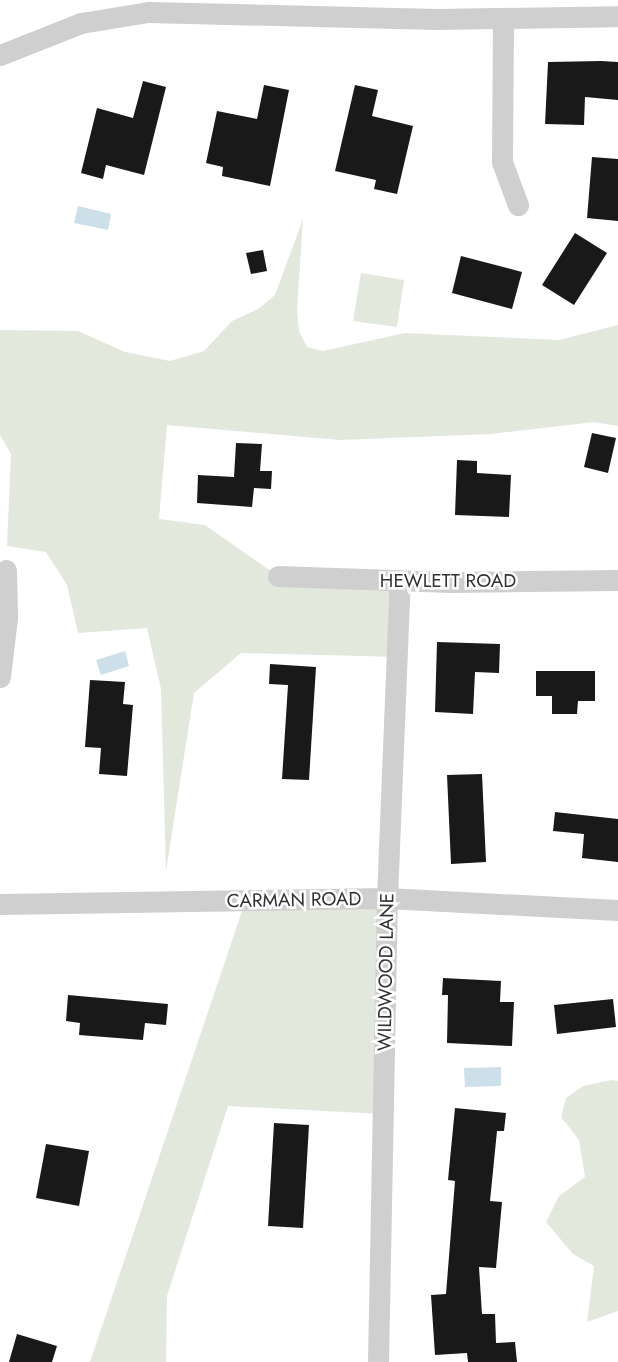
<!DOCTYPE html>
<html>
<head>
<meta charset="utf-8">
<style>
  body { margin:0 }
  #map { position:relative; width:618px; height:1362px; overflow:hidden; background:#fff; font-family:Jost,sans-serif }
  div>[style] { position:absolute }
  .green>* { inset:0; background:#e2e8dc }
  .water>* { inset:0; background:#cddfe9 }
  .building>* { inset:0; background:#191919 }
  .street>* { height:21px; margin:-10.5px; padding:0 10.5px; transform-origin:10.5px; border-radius:10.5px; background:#cfcfcf }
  span { translate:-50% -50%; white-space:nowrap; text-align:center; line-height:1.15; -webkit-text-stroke:5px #fff; paint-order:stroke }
  .street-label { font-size:19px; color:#323232 }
</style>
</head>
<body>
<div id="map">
  <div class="green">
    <div style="clip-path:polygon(303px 219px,297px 311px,299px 331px,307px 347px,323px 351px,405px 333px,559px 340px,618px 325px,618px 426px,594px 422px,491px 434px,340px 440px,167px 425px,159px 519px,205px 525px,278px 576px,400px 581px,397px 657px,241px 653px,194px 693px,166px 871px,161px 689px,147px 628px,78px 633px,67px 585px,46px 552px,7px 546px,11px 454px,0 435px,0 330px,78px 331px,125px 352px,170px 361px,204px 351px,232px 321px,258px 309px,275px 295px)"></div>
    <div style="clip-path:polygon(361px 273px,404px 280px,397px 327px,353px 321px)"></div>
    <div style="clip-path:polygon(387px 898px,383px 1114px,228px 1106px,167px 1296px,166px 1362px,90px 1362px,245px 902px)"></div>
    <div style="clip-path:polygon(611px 1080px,618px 1081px,618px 1311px,587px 1322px,594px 1266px,573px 1254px,546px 1222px,559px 1196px,585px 1177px,579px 1140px,561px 1117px,566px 1098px,583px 1086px)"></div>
  </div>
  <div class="water">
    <div style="clip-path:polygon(78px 206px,111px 214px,108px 230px,74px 223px)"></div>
    <div style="clip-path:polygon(125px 651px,129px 666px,101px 675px,96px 660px)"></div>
    <div style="clip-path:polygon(501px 1067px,501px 1086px,465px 1087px,464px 1068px)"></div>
  </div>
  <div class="building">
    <div style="clip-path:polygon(601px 61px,618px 62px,618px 100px,585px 97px,584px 125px,545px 124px,548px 62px)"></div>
    <div style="clip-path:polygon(143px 81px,166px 87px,144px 175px,106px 165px,103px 179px,81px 173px,97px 108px,133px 118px)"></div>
    <div style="clip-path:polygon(264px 85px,289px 90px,270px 186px,222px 176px,223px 167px,206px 163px,217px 111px,257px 119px)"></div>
    <div style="clip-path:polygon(355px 85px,378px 90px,372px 116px,413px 126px,397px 194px,374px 189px,376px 180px,335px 171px)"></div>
    <div style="clip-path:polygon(592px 157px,618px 159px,618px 221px,587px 218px)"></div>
    <div style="clip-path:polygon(575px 233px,607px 253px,574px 305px,542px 285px)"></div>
    <div style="clip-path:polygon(263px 250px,267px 271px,251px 274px,246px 253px)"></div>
    <div style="clip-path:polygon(461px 256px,522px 272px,512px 309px,452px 293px)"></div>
    <div style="clip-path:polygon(592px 433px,616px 438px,608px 473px,584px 467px)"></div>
    <div style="clip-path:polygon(236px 443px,262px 444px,260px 471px,272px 471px,271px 489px,254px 488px,252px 507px,197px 503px,198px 475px,234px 477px)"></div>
    <div style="clip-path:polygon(457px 460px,477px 461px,477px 473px,511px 475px,509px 517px,455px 515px)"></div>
    <div style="clip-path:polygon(437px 642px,500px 644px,499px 673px,475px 672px,473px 714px,435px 712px)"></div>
    <div style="clip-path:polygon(270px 664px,316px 667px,309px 780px,282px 779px,288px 685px,269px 684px)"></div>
    <div style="clip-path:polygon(536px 671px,595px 671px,595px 701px,578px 701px,577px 714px,552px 714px,552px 696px,536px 696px)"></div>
    <div style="clip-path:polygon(90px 680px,125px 682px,123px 704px,133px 705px,127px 776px,99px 774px,101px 748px,85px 747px)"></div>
    <div style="clip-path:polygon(482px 774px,486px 862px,451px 864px,447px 775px)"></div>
    <div style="clip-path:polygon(555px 812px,618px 819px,618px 862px,582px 858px,584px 834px,553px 831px)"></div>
    <div style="clip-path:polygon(443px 978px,501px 981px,500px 1002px,514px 1002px,512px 1046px,447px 1043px,448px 995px,442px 995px)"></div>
    <div style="clip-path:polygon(68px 995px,168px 1004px,166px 1025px,145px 1023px,143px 1040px,79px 1035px,80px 1023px,66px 1021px)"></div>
    <div style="clip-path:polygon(613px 999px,616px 1027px,557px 1034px,554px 1005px)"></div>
    <div style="clip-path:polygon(455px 1108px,506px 1113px,504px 1131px,497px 1131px,490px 1201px,502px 1202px,496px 1268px,479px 1267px,482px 1314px,495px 1314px,496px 1343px,515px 1342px,517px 1362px,468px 1362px,467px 1353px,435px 1355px,431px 1295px,446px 1294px,455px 1181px,448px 1180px)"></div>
    <div style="clip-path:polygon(274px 1123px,309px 1125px,303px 1228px,268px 1226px)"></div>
    <div style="clip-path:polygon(46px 1144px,89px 1151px,79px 1206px,36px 1198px)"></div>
    <div style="clip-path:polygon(17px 1334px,57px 1346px,52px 1362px,9px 1362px)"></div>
  </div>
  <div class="street">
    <div style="left:503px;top:18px;width:144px;rotate:90.4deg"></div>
    <div style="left:502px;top:162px;width:46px;rotate:69.6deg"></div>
    <div style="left:0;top:55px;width:87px;rotate:-21.6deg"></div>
    <div style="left:81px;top:23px;width:68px;rotate:-9.3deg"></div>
    <div style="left:148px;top:12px;width:289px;rotate:1.4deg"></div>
    <div style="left:437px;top:19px;width:181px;rotate:-0.9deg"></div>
    <div style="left:278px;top:576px;width:173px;rotate:2deg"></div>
    <div style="left:451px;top:582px;width:167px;rotate:-0.7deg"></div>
    <div style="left:0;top:677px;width:60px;rotate:-83.3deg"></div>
    <div style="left:7px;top:617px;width:47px;rotate:-91.2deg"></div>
    <div style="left:0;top:904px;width:387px;rotate:-0.9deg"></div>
    <div style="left:387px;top:898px;width:231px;rotate:3deg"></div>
    <div style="left:378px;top:1362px;width:464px;rotate:-88.9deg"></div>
    <div style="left:387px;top:898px;width:317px;rotate:-87.7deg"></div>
  </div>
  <div class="street-label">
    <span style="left:448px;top:581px">HEWLETT ROAD</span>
    <span style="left:294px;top:900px;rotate:-1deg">CARMAN ROAD</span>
    <span style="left:386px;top:972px;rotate:-89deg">WILDWOOD LANE</span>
  </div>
</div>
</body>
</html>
